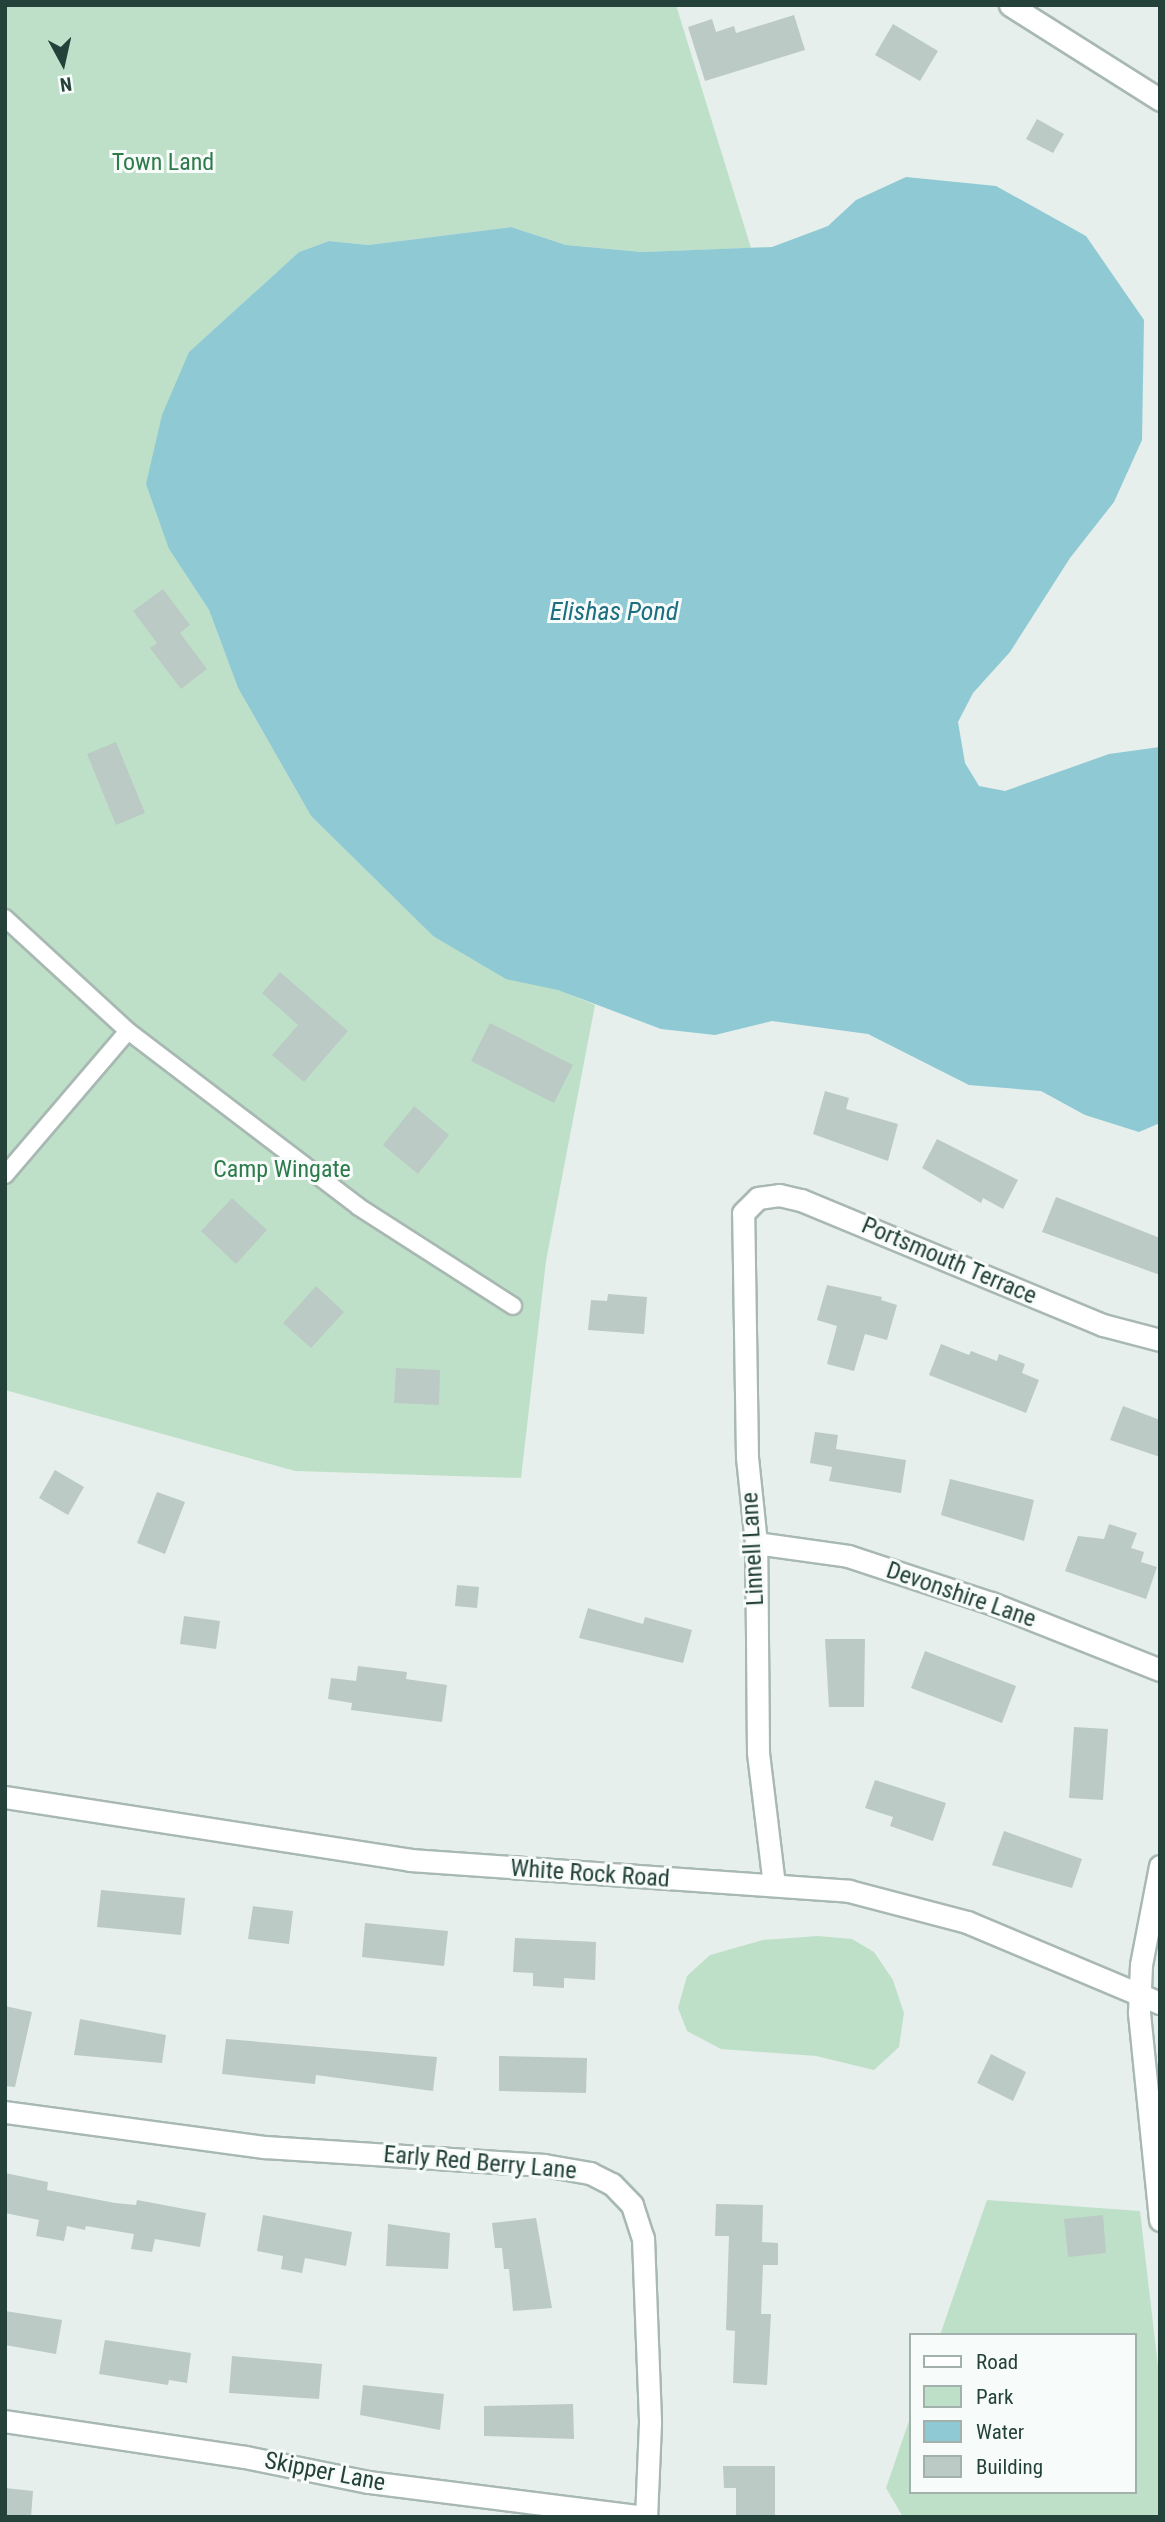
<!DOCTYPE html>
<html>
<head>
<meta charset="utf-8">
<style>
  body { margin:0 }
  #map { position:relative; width:1165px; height:2522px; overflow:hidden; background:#e6efeb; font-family:"Roboto Condensed",sans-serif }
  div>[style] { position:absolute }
  .green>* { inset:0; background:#bfe0c8 }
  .water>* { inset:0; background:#8ec9d4 }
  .building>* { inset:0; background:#bbcac4 }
  .roads { filter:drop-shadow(2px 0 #a8b8b2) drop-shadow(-2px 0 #a8b8b2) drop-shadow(0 2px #a8b8b2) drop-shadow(0 -2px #a8b8b2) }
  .service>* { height:16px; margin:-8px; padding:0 8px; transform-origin:8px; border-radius:8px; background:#fff }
  .minor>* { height:21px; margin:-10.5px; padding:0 10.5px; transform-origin:10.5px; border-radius:10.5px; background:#fff }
  .tertiary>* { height:21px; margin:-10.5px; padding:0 10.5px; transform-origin:10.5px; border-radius:10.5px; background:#fff }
  .secondary>* { height:21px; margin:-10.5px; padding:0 10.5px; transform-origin:10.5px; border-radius:10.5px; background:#fff }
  span { translate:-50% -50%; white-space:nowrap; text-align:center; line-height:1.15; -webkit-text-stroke:6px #f7fbf9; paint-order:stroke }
  .park-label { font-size:24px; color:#2d7a4b }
  .street-label { font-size:24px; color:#24423a }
  .water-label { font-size:26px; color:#1c6f80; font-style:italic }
  .frame { position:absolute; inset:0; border:7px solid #24423a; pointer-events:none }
  .legend { position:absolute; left:909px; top:2333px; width:228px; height:161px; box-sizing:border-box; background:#f7fbf9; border:2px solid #a3b1ad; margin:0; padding:9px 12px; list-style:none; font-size:21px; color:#24423a }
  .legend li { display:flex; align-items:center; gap:14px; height:35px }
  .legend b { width:35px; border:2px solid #a3b1ad }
  .north { position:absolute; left:28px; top:28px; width:70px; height:70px; -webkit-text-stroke:5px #f7fbf9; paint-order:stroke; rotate:172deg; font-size:19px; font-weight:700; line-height:28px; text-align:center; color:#24423a }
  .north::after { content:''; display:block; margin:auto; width:24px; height:32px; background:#24423a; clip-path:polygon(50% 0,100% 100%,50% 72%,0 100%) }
</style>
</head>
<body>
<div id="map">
  <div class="green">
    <div style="clip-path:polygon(5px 5px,676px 5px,751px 248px,642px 252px,566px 245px,511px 227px,368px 245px,329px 241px,299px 252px,189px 352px,169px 549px,209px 610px,238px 688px,311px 816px,433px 936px,595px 1005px,546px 1261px,521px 1478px,295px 1471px,5px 1390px)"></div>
    <div style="clip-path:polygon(818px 1936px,852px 1939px,874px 1952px,893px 1980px,904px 2013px,899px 2047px,874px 2070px,816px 2056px,721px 2049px,687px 2031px,678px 2008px,687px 1976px,710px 1955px,763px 1940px)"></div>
    <div style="clip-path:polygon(987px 2200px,1140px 2211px,1160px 2384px,1160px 2517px,903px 2517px,886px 2488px,911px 2415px,911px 2492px,1135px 2492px,1135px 2335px,940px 2335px)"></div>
  </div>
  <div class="water">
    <div style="clip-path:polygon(906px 177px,996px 186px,1086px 236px,1144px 320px,1142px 440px,1114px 502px,1070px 558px,1010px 652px,973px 693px,958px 722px,965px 763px,979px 786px,1005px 791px,1109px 754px,1160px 747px,1160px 1123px,1139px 1132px,1085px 1115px,1041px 1091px,969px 1085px,868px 1034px,772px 1021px,715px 1035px,661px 1029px,558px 990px,506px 979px,433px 936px,311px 816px,238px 688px,209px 610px,169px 549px,146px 484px,162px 415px,189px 352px,299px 252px,329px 241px,368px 245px,511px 227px,566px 245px,642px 252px,772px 247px,828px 226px,856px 200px)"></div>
  </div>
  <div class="building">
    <div style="clip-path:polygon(794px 15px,805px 50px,705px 81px,688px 27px,712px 19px,716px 32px,734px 26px,736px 33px)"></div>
    <div style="clip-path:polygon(893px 24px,938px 51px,920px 81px,875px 55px)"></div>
    <div style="clip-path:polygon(1037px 119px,1064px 134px,1053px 153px,1026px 139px)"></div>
    <div style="clip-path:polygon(163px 589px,190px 625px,180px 633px,207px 669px,181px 689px,150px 648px,157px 643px,133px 611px)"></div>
    <div style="clip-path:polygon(116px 742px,145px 813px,116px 825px,87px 754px)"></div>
    <div style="clip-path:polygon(280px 972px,348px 1031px,304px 1082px,272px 1055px,298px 1025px,262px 993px)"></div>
    <div style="clip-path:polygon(490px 1023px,573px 1065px,554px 1103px,471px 1061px)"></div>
    <div style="clip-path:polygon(825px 1091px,849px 1098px,846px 1109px,898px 1124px,888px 1161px,813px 1134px)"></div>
    <div style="clip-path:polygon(414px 1106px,449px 1135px,418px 1174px,383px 1145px)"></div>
    <div style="clip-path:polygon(937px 1139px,1018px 1180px,1003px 1209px,983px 1198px,981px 1203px,922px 1168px)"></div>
    <div style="clip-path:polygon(1056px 1197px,1160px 1238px,1160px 1275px,1042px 1232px)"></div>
    <div style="clip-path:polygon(232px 1198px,267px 1230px,236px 1264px,201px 1231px)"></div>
    <div style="clip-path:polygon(827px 1285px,882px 1297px,881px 1300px,897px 1305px,887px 1340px,865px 1334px,854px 1371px,827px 1364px,837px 1326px,817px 1320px)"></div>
    <div style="clip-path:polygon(316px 1286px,344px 1312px,311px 1348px,283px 1323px)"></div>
    <div style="clip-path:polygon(608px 1294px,647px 1297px,644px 1334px,588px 1330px,591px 1300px,607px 1301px)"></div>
    <div style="clip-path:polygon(941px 1344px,969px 1355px,971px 1351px,997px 1361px,999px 1354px,1025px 1364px,1022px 1373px,1039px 1380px,1026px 1413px,929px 1375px)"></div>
    <div style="clip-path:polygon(396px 1368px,440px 1370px,439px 1405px,394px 1403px)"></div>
    <div style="clip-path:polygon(1123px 1406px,1160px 1420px,1160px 1457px,1110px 1440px)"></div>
    <div style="clip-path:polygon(815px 1432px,838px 1435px,836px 1449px,906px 1460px,901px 1493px,829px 1481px,832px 1467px,810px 1463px)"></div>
    <div style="clip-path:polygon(55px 1470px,84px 1487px,68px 1515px,39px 1498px)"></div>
    <div style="clip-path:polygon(950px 1479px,1034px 1500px,1024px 1541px,941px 1515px)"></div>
    <div style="clip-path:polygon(157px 1492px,185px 1502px,165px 1554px,137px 1543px)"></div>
    <div style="clip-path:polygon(1109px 1524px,1137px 1533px,1131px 1548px,1144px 1552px,1141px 1562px,1157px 1567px,1146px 1599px,1065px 1571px,1078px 1536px,1104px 1539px)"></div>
    <div style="clip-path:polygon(457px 1585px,479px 1587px,477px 1608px,455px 1606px)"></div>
    <div style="clip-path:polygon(588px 1608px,643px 1624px,645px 1617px,692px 1630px,683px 1663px,579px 1638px)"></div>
    <div style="clip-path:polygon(184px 1616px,220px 1621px,216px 1649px,180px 1644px)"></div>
    <div style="clip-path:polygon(825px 1639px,865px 1639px,864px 1707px,829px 1707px)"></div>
    <div style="clip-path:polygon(925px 1651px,1016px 1686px,1002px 1723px,911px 1688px)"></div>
    <div style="clip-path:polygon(358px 1666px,407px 1672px,406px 1679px,447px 1685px,442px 1722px,351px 1710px,352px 1703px,328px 1699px,331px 1678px,356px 1681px)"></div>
    <div style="clip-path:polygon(1074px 1727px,1108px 1729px,1103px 1800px,1069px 1798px)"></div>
    <div style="clip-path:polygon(875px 1780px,946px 1803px,933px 1841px,890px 1826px,893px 1817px,865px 1808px)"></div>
    <div style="clip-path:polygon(1004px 1831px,1082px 1859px,1072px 1888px,992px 1865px)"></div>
    <div style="clip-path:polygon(101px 1890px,185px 1898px,181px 1935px,97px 1927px)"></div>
    <div style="clip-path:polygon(253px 1906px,293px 1911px,289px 1944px,248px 1939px)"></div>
    <div style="clip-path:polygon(365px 1923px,448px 1931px,444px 1966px,362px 1957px)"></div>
    <div style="clip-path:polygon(515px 1938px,596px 1942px,595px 1980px,564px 1978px,564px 1988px,533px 1986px,533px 1973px,513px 1972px)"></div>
    <div style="clip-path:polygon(5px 2006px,32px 2012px,15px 2087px,5px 2086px)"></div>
    <div style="clip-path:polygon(80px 2019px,166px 2035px,162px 2063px,74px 2055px)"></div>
    <div style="clip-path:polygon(226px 2039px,437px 2057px,433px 2091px,316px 2075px,315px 2084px,222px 2074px)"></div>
    <div style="clip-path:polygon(991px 2054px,1026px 2072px,1013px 2101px,977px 2083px)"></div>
    <div style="clip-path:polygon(499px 2056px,587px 2058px,586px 2093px,499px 2091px)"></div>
    <div style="clip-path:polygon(5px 2173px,48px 2182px,47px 2190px,115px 2203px,136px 2205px,137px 2200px,206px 2213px,200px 2247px,155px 2239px,152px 2252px,131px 2249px,134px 2234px,86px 2226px,85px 2230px,67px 2226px,64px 2241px,36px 2236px,39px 2220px,5px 2213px)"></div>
    <div style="clip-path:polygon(716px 2204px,763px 2205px,762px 2242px,778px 2243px,778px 2265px,763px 2265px,761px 2314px,771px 2314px,767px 2385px,733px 2383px,735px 2331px,726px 2330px,729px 2236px,715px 2236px)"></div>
    <div style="clip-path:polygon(263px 2215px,352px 2232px,346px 2266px,305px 2258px,302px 2273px,281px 2269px,283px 2256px,257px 2251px)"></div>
    <div style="clip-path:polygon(1103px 2215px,1106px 2253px,1068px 2257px,1064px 2219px)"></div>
    <div style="clip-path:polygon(536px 2218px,552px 2308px,513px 2311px,509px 2269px,504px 2269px,502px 2248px,495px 2248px,492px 2223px)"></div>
    <div style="clip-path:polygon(388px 2224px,450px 2233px,448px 2269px,386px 2266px)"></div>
    <div style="clip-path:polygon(5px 2311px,62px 2320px,56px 2354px,5px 2345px)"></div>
    <div style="clip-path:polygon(105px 2340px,191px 2353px,187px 2383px,169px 2380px,168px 2385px,99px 2374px)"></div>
    <div style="clip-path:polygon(232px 2356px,322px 2364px,319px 2399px,229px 2393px)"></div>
    <div style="clip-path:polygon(363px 2385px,444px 2394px,440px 2430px,360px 2415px)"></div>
    <div style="clip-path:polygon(573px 2404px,574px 2439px,484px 2436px,484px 2406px)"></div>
    <div style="clip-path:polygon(723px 2466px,775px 2466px,775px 2517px,736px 2517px,736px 2488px,724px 2488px)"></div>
    <div style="clip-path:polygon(5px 2488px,33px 2491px,31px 2517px,5px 2517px)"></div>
  </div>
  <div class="roads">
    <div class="service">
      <div style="left:5px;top:918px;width:167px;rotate:42.6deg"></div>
      <div style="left:128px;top:1031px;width:290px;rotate:37.3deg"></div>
      <div style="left:359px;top:1207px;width:183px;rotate:32.7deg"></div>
      <div style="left:5px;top:1175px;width:189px;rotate:-49.5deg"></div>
    </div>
    <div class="minor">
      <div style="left:1010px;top:5px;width:178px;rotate:32.3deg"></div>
      <div style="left:756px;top:1543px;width:93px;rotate:8deg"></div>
      <div style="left:848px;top:1556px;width:151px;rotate:18.2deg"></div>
      <div style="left:991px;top:1603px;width:182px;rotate:21.6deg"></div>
      <div style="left:774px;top:1885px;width:134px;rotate:-96.9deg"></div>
      <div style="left:758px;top:1752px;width:209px;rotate:-90.5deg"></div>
      <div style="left:756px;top:1543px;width:86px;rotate:-96deg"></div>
      <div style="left:747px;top:1457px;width:244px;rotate:-90.9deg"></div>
      <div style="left:743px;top:1213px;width:21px;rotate:-45deg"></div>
      <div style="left:758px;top:1198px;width:21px;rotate:-8deg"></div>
      <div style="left:779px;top:1195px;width:23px;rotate:13deg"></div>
      <div style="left:801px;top:1200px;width:327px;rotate:22.5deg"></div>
      <div style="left:1103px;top:1325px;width:59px;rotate:14.7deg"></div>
      <div style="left:5px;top:2112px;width:262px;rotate:7.7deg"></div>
      <div style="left:265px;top:2147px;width:280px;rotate:3.7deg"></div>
      <div style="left:544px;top:2165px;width:47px;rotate:9.9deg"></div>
      <div style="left:590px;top:2173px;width:25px;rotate:27deg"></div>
      <div style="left:612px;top:2184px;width:29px;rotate:46deg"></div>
      <div style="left:632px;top:2205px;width:35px;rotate:72deg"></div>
      <div style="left:643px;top:2238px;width:185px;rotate:87.8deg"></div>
      <div style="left:650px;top:2423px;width:94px;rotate:92.4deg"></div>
      <div style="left:646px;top:2517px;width:280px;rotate:-172.8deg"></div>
      <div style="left:368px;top:2482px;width:126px;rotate:-168.5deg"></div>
      <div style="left:245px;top:2457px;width:243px;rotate:-171.5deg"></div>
    </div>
    <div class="tertiary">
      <div style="left:5px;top:1797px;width:410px;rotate:8.8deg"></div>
      <div style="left:410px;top:1860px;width:440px;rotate:4deg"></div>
      <div style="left:849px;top:1891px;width:122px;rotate:14.7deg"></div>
      <div style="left:967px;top:1922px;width:209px;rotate:22.8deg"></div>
    </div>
    <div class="secondary">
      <div style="left:1160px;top:1866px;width:101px;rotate:100.9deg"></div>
      <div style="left:1141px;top:1965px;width:48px;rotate:92.4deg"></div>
      <div style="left:1139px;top:2013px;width:208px;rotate:84.2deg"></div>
    </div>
  </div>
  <div class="park-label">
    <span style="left:163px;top:163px">Town Land</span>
    <span style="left:282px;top:1170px">Camp Wingate</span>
  </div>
  <div class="street-label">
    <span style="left:949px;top:1261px;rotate:23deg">Portsmouth Terrace</span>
    <span style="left:753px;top:1549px;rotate:-93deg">Linnell Lane</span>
    <span style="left:961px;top:1595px;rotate:19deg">Devonshire Lane</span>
    <span style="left:590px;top:1874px;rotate:4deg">White Rock Road</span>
    <span style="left:480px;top:2163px;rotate:5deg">Early Red Berry Lane</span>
    <span style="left:325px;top:2472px;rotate:11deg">Skipper Lane</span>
  </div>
  <div class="water-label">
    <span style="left:614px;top:612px">Elishas Pond</span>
  </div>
  <div class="frame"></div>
  <ul class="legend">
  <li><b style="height:9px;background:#fff"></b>Road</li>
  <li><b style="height:19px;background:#bfe0c8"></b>Park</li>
  <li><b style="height:19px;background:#8ec9d4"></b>Water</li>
  <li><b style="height:19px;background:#bbcac4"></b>Building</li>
  </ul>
  <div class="north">N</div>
</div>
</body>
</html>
